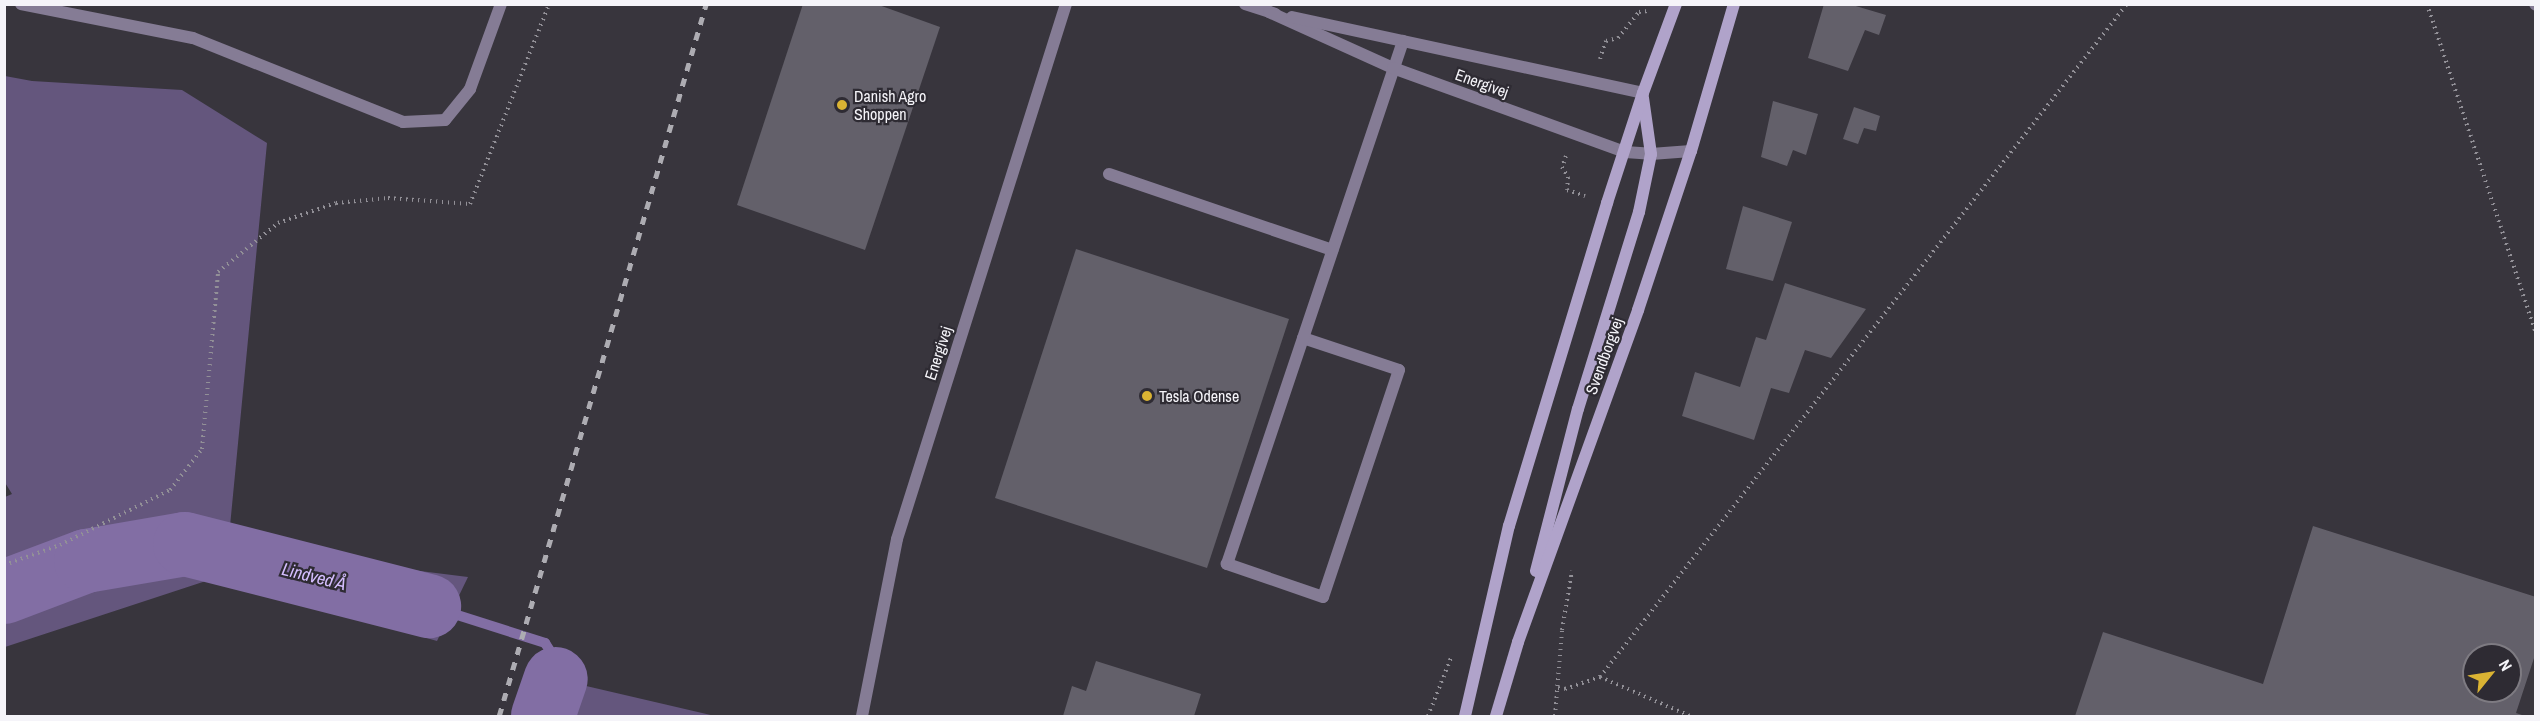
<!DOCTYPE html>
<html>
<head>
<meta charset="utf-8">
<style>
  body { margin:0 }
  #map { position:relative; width:2540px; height:721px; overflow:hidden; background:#38353d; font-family:"Archivo Narrow",sans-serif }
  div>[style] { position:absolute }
  .green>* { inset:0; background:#64567d }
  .stream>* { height:10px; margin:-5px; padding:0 5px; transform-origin:5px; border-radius:5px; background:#826ea4 }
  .river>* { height:64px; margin:-32px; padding:0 32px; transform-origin:32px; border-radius:32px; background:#826ea4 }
  .building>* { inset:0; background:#63606a }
  .path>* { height:4px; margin-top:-2px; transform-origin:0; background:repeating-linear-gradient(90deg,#929097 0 1.5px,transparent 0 6px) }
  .service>* { height:12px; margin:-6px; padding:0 6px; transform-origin:6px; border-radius:6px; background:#857c95 }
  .minor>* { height:12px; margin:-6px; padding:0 6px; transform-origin:6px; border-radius:6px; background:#857c95 }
  .tertiary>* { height:12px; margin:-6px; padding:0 6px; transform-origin:6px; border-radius:6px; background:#857c95 }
  .secondary>* { height:12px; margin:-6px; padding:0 6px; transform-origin:6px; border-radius:6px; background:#b0a3ca }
  .rail>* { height:4.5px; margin-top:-2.25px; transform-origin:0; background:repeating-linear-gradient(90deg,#adacb2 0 8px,transparent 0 16px) }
  .dots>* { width:16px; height:16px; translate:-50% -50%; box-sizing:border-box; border:3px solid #2e2b33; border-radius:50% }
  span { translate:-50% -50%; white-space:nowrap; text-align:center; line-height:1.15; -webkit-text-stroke:4.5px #2e2b33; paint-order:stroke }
  .street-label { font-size:16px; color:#f5f4f9 }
  .poi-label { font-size:16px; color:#f5f4f9 }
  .left { translate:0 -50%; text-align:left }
  .water-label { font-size:18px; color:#d5beff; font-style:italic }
  .frame { position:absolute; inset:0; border:6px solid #f5f4f9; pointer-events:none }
  .north { position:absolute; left:2462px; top:643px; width:60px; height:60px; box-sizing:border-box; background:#2e2b33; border:2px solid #7e7b82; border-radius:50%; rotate:60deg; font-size:16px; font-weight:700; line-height:24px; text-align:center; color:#f5f4f9 }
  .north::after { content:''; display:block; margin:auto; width:21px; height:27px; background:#dab333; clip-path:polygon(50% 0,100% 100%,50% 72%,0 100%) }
</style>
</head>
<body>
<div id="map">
  <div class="green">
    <div style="clip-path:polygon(5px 76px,32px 81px,182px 90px,267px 143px,228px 547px,468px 577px,437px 641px,215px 578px,5px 647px,5px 497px,12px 494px,4px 481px)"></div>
    <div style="clip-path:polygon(556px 679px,569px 682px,715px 716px,543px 716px)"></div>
  </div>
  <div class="stream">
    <div style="left:429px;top:606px;width:122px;rotate:17.7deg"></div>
    <div style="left:545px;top:643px;width:27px;rotate:57deg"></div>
    <div style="left:560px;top:666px;width:14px;rotate:107deg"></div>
  </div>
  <div class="river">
    <div style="left:4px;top:592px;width:88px;rotate:-20.7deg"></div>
    <div style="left:86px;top:561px;width:100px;rotate:-9.7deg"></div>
    <div style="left:185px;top:544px;width:252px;rotate:14.3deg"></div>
    <div style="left:543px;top:716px;width:39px;rotate:-71deg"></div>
  </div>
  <div class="building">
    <div style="clip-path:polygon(803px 4px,876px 4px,940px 27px,865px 250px,737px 205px)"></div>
    <div style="clip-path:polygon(1824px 4px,1849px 4px,1886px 15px,1879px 35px,1865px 30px,1848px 71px,1808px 58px)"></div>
    <div style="clip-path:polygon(1773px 101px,1818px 114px,1806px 155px,1793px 150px,1787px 166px,1761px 157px)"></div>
    <div style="clip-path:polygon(1854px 107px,1880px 116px,1876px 131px,1864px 128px,1858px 144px,1843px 139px)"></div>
    <div style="clip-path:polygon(1743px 206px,1792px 222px,1773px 281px,1726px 269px)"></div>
    <div style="clip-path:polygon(1076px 249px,1289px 319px,1207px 568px,995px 498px)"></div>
    <div style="clip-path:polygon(1785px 283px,1866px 309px,1831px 358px,1805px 350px,1789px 393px,1771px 388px,1754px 440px,1682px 416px,1695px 372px,1740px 387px,1756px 337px,1766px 340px)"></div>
    <div style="clip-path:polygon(evenodd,2313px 526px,2536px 597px,2536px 652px,2516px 713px,2525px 716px,2075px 716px,2103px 632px,2263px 684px,2313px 526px,2474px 655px,2510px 655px,2510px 691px,2474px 691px,2474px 655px)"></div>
    <div style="clip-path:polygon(1096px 661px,1201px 694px,1194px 716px,1063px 716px,1072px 686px,1086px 691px)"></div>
  </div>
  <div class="path">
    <div style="left:2427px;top:4px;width:348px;rotate:71.7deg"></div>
    <div style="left:1600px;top:59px;width:19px;rotate:-72deg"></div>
    <div style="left:1606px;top:41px;width:12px;rotate:-14deg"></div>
    <div style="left:1618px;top:38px;width:33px;rotate:-51deg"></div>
    <div style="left:1639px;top:12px;width:9px;rotate:-6deg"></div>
    <div style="left:1566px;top:156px;width:12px;rotate:110deg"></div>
    <div style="left:1562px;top:167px;width:12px;rotate:59deg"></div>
    <div style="left:1568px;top:177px;width:13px;rotate:94deg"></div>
    <div style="left:1567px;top:190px;width:19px;rotate:18deg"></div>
    <div style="left:4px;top:565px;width:59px;rotate:-19.7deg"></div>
    <div style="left:60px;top:545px;width:123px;rotate:-26.6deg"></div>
    <div style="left:170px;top:490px;width:52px;rotate:-52deg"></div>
    <div style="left:202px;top:449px;width:178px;rotate:-84.8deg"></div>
    <div style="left:218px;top:272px;width:77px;rotate:-39.2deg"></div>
    <div style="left:278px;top:223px;width:61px;rotate:-19deg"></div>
    <div style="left:336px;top:203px;width:52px;rotate:-5.5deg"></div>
    <div style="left:388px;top:198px;width:82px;rotate:4.2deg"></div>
    <div style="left:470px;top:204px;width:215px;rotate:-68.4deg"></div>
    <div style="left:1600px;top:677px;width:98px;rotate:23.4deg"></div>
    <div style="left:1558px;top:688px;width:7px;rotate:8deg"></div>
    <div style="left:1565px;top:689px;width:37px;rotate:-19deg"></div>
    <div style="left:1600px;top:677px;width:855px;rotate:-51.94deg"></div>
    <div style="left:1428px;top:716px;width:62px;rotate:-68.4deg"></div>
    <div style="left:1555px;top:716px;width:86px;rotate:-85.3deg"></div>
    <div style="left:1562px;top:630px;width:60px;rotate:-80.4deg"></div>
  </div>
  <div class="service">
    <div style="left:21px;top:4px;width:175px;rotate:11.2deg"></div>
    <div style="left:193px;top:38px;width:226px;rotate:21.8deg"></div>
    <div style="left:403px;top:122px;width:42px;rotate:-2.7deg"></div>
    <div style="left:445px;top:120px;width:40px;rotate:-51deg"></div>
    <div style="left:470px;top:89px;width:90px;rotate:-70deg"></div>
    <div style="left:1109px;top:174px;width:236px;rotate:18.8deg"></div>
    <div style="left:1303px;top:338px;width:101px;rotate:18.4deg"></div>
    <div style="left:1399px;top:370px;width:239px;rotate:108.5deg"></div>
    <div style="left:1323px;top:597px;width:102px;rotate:-161deg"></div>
    <div style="left:1227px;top:564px;width:552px;rotate:-71.4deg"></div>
  </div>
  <div class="minor">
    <div style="left:2535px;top:4px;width:1px;rotate:45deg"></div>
    <div style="left:862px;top:716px;width:180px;rotate:-78.8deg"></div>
    <div style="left:897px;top:539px;width:561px;rotate:-72.47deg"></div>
  </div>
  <div class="tertiary">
    <div style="left:1245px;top:4px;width:32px;rotate:18deg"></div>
    <div style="left:1269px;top:12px;width:136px;rotate:24.3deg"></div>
    <div style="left:1393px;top:68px;width:247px;rotate:19.9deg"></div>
    <div style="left:1625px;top:152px;width:26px;rotate:4deg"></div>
    <div style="left:1651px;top:154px;width:40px;rotate:-4.3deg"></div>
    <div style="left:1292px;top:17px;width:359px;rotate:12.2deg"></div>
  </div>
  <div class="secondary">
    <div style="left:1536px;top:571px;width:167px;rotate:-75.5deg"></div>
    <div style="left:1578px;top:409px;width:206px;rotate:-72.8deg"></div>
    <div style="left:1639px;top:212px;width:59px;rotate:-78.3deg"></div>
    <div style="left:1651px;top:154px;width:57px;rotate:-98.1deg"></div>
    <div style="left:1465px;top:716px;width:195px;rotate:-77deg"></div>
    <div style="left:1509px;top:526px;width:338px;rotate:-73.1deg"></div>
    <div style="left:1607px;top:203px;width:116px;rotate:-71.9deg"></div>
    <div style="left:1643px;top:93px;width:95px;rotate:-69.7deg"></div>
    <div style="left:1496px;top:716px;width:77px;rotate:-73.4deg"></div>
    <div style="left:1518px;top:642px;width:353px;rotate:-70.1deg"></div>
    <div style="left:1638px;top:310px;width:168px;rotate:-71.6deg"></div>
    <div style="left:1691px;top:151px;width:153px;rotate:-73.7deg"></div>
  </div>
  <div class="rail">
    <div style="left:499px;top:716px;width:741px;rotate:-73.79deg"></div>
  </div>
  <div class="dots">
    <div style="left:842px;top:105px;background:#dab333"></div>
    <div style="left:1147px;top:396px;background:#dab333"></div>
  </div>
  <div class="street-label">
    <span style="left:1482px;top:83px;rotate:20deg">Energivej</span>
    <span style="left:938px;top:353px;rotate:-72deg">Energivej</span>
    <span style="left:1604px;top:356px;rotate:-70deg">Svendborgvej</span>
  </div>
  <div class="poi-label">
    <span class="left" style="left:854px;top:105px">Danish Agro<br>Shoppen</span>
    <span class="left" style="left:1159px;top:396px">Tesla Odense</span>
  </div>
  <div class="water-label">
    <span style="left:314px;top:577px;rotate:14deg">Lindved Å</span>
  </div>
  <div class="frame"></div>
  <div class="north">N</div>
</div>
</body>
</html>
